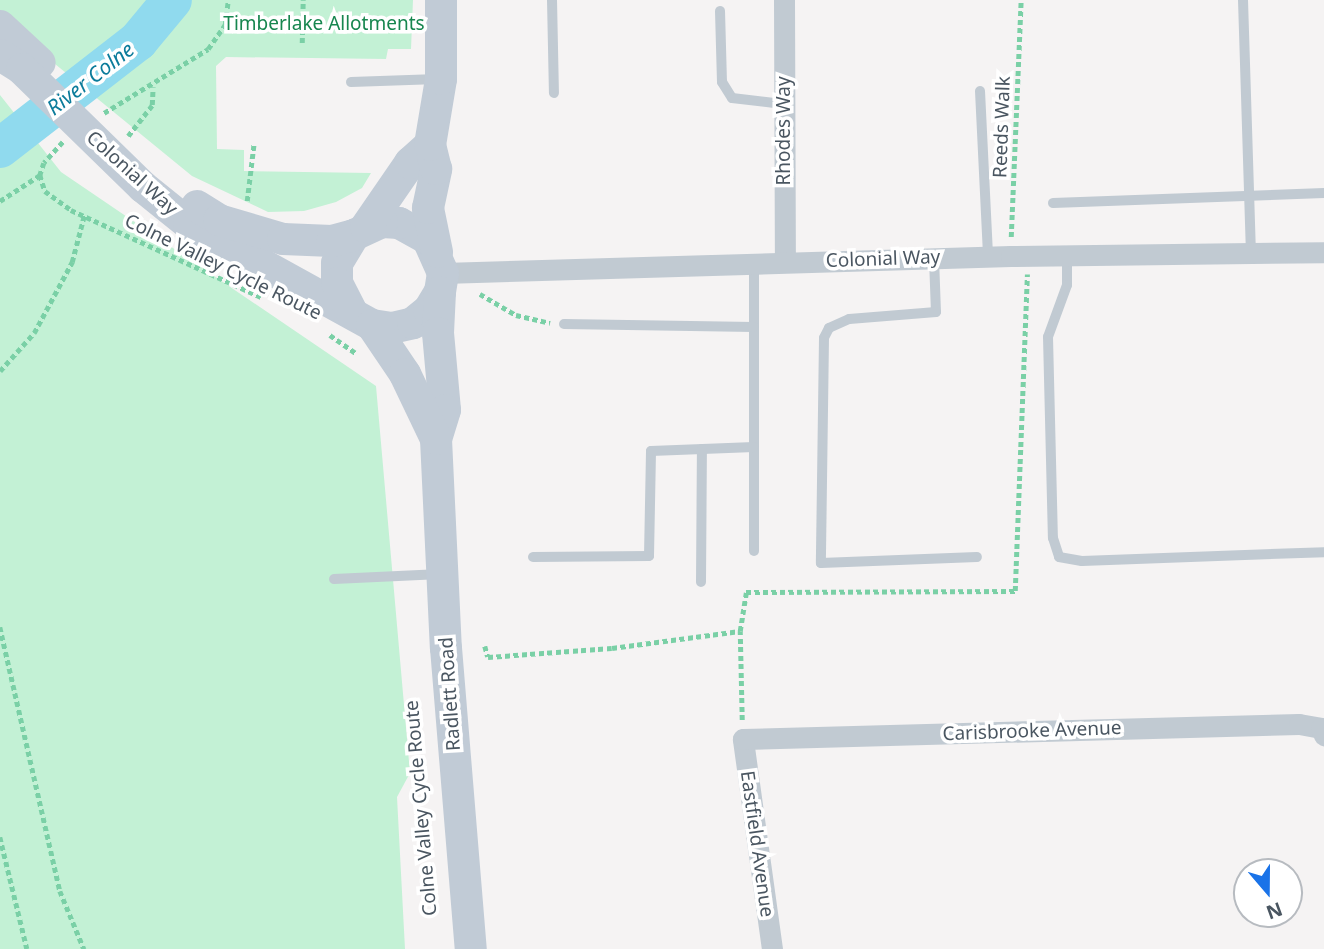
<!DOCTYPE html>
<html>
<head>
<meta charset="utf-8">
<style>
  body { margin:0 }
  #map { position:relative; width:1324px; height:949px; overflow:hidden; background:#f5f3f3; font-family:"Noto Sans",sans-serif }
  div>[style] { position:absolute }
  .green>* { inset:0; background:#c3f1d5 }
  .river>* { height:40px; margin:-20px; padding:0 20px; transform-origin:20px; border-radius:20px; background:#90daee }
  .path>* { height:4.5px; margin-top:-2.25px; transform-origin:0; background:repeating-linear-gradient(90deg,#7ad0a6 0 5px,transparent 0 8.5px) }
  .lane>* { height:10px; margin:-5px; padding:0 5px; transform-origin:5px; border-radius:5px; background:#c1cad2 }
  .street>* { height:21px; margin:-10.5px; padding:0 10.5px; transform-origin:10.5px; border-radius:10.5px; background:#c1cad2 }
  .secondary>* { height:32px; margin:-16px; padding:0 16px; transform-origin:16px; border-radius:16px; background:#c1cbd6 }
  span { translate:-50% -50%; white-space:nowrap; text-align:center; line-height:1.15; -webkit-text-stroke:7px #fff; paint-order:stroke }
  .park-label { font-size:19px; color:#17864f }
  .street-label { font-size:19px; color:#4a5661 }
  .water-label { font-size:21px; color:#0c7c9b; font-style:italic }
  .north { position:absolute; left:1233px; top:858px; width:70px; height:70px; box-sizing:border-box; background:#fff; border:2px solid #b7bbc0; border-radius:50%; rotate:160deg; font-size:19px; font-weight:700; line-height:28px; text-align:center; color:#4a5661 }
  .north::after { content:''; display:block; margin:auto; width:24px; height:32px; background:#1a73e8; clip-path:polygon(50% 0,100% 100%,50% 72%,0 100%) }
</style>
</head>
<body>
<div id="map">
  <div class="green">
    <div style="clip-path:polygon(0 0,413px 0,411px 49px,388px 49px,386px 59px,226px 57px,216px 66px,217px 149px,244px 150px,244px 171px,371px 173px,362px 188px,336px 202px,304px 211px,268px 212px,192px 176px,0 19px)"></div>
    <div style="clip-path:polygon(0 95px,61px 172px,376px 386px,410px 773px,397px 797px,405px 949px,0 949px)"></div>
  </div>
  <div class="river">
    <div style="left:0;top:148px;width:175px;rotate:-37.8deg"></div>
    <div style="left:138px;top:41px;width:53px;rotate:-50.3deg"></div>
  </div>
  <div class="path">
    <div style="left:302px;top:43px;width:43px;rotate:-88.7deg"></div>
    <div style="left:104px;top:113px;width:122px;rotate:-31.6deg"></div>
    <div style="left:208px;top:49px;width:29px;rotate:-55deg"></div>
    <div style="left:225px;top:25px;width:25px;rotate:-83deg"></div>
    <div style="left:128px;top:136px;width:39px;rotate:-52deg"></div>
    <div style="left:152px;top:105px;width:18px;rotate:-87deg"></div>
    <div style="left:63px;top:142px;width:28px;rotate:132deg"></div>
    <div style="left:44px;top:163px;width:13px;rotate:108deg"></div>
    <div style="left:40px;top:175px;width:17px;rotate:73deg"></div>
    <div style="left:45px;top:191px;width:32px;rotate:36deg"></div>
    <div style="left:71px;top:210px;width:209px;rotate:24.6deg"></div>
    <div style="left:0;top:201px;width:48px;rotate:-33deg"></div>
    <div style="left:247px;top:201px;width:59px;rotate:-83.2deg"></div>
    <div style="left:1011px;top:237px;width:237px;rotate:-87.6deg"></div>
    <div style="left:480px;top:294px;width:42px;rotate:30.3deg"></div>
    <div style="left:516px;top:315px;width:35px;rotate:13deg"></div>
    <div style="left:330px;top:335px;width:33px;rotate:35deg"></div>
    <div style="left:0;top:371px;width:51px;rotate:-48.2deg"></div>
    <div style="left:34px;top:333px;width:81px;rotate:-61.8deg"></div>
    <div style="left:72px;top:262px;width:48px;rotate:-75.4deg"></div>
    <div style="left:0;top:627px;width:271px;rotate:77.2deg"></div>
    <div style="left:60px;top:891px;width:63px;rotate:67.5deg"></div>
    <div style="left:485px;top:646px;width:11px;rotate:75deg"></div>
    <div style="left:488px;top:657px;width:124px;rotate:-4.2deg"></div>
    <div style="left:612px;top:648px;width:129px;rotate:-7.6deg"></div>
    <div style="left:742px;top:720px;width:89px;rotate:-91.3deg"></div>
    <div style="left:740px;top:631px;width:39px;rotate:-81deg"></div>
    <div style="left:746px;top:592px;width:269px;rotate:-0.2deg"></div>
    <div style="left:1015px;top:591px;width:317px;rotate:-87.8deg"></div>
    <div style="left:0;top:837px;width:115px;rotate:76.4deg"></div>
  </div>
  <div class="lane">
    <div style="left:552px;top:0;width:93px;rotate:88.8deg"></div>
    <div style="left:1243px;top:0;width:253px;rotate:88.2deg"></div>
    <div style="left:720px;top:11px;width:71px;rotate:88.4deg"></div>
    <div style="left:722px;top:82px;width:19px;rotate:58deg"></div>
    <div style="left:732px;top:98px;width:51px;rotate:6.7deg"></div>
    <div style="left:351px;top:82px;width:87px;rotate:-2deg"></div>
    <div style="left:980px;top:91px;width:165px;rotate:87.2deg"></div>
    <div style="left:1053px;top:203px;width:271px;rotate:-2.1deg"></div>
    <div style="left:1067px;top:255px;width:30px;rotate:90deg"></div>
    <div style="left:1067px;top:285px;width:55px;rotate:110.1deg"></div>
    <div style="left:1048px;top:337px;width:201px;rotate:88.6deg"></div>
    <div style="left:1053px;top:538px;width:20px;rotate:72deg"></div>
    <div style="left:1059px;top:557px;width:23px;rotate:10deg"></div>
    <div style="left:1082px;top:561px;width:242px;rotate:-2.1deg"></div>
    <div style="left:934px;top:258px;width:54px;rotate:87.9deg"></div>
    <div style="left:936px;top:312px;width:87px;rotate:175.4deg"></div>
    <div style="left:849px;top:319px;width:22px;rotate:156deg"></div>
    <div style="left:829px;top:328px;width:11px;rotate:117deg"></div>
    <div style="left:824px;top:338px;width:225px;rotate:90.8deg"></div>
    <div style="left:821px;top:563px;width:156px;rotate:-2.2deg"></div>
    <div style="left:754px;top:263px;width:288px;rotate:90deg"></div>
    <div style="left:564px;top:324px;width:190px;rotate:0.9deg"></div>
    <div style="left:533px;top:557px;width:116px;rotate:-0.5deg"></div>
    <div style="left:649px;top:556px;width:105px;rotate:-88.9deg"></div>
    <div style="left:651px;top:451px;width:103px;rotate:-2.2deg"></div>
    <div style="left:334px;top:579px;width:107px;rotate:-2.7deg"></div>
    <div style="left:701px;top:582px;width:133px;rotate:-89.6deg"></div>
  </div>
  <div class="street">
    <div style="left:784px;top:0;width:262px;rotate:89.8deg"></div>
    <div style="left:443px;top:273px;width:568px;rotate:-1.71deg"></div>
    <div style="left:1011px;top:256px;width:313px;rotate:-0.7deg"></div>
    <div style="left:772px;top:949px;width:212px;rotate:-97.9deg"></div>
    <div style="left:743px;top:739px;width:556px;rotate:-1.55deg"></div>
    <div style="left:1299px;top:724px;width:22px;rotate:10deg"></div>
    <div style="left:1321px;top:728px;width:8px;rotate:67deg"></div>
  </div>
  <div class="secondary">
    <div style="left:0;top:26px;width:54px;rotate:42.8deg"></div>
    <div style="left:0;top:55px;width:26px;rotate:32deg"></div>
    <div style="left:22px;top:69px;width:169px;rotate:44.3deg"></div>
    <div style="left:143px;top:187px;width:59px;rotate:38.8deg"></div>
    <div style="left:189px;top:224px;width:209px;rotate:28.9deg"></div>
    <div style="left:372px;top:325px;width:20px;rotate:9deg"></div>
    <div style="left:392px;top:328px;width:22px;rotate:-13deg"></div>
    <div style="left:413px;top:323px;width:21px;rotate:-39deg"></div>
    <div style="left:429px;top:310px;width:21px;rotate:-59deg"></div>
    <div style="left:440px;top:292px;width:19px;rotate:-81deg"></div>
    <div style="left:443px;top:273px;width:37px;rotate:-114deg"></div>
    <div style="left:428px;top:239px;width:33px;rotate:-151deg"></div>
    <div style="left:399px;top:223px;width:17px;rotate:-177deg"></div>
    <div style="left:382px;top:222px;width:31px;rotate:155deg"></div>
    <div style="left:354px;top:235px;width:33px;rotate:121deg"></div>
    <div style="left:337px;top:263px;width:20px;rotate:90deg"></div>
    <div style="left:337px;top:283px;width:34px;rotate:63deg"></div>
    <div style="left:197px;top:206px;width:26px;rotate:32deg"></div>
    <div style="left:219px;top:220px;width:67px;rotate:16.5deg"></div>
    <div style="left:283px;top:239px;width:49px;rotate:2.3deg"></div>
    <div style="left:332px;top:241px;width:23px;rotate:-15deg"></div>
    <div style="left:366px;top:227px;width:78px;rotate:-55.5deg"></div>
    <div style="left:410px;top:163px;width:27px;rotate:-42deg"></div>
    <div style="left:437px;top:252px;width:45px;rotate:-101.6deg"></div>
    <div style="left:428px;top:208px;width:40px;rotate:-78deg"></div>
    <div style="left:436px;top:169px;width:25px;rotate:-104deg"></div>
    <div style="left:430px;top:145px;width:67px;rotate:-80.5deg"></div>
    <div style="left:441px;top:79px;width:79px;rotate:-90deg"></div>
    <div style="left:440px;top:292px;width:41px;rotate:92.8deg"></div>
    <div style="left:438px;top:333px;width:77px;rotate:84.8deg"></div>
    <div style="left:445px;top:410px;width:30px;rotate:107deg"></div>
    <div style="left:436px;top:439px;width:209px;rotate:87.3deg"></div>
    <div style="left:446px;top:648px;width:302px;rotate:85.3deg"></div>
    <div style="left:372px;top:325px;width:59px;rotate:56deg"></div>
    <div style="left:405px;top:374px;width:72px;rotate:64.5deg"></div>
  </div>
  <div class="park-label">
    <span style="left:324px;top:24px">Timberlake Allotments</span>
  </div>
  <div class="street-label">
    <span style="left:1002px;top:127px;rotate:-88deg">Reeds Walk</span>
    <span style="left:784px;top:131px;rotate:-90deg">Rhodes Way</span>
    <span style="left:132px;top:173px;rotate:42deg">Colonial Way</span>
    <span style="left:883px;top:259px;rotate:-2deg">Colonial Way</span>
    <span style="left:223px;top:267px;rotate:26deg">Colne Valley Cycle Route</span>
    <span style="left:450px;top:694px;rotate:-94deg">Radlett Road</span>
    <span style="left:1032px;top:731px;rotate:-2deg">Carisbrooke Avenue</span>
    <span style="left:421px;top:808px;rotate:-95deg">Colne Valley Cycle Route</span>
    <span style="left:757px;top:844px;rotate:82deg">Eastfield Avenue</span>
  </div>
  <div class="water-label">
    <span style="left:90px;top:78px;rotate:-38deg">River Colne</span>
  </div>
  <div class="north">N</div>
</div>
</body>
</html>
